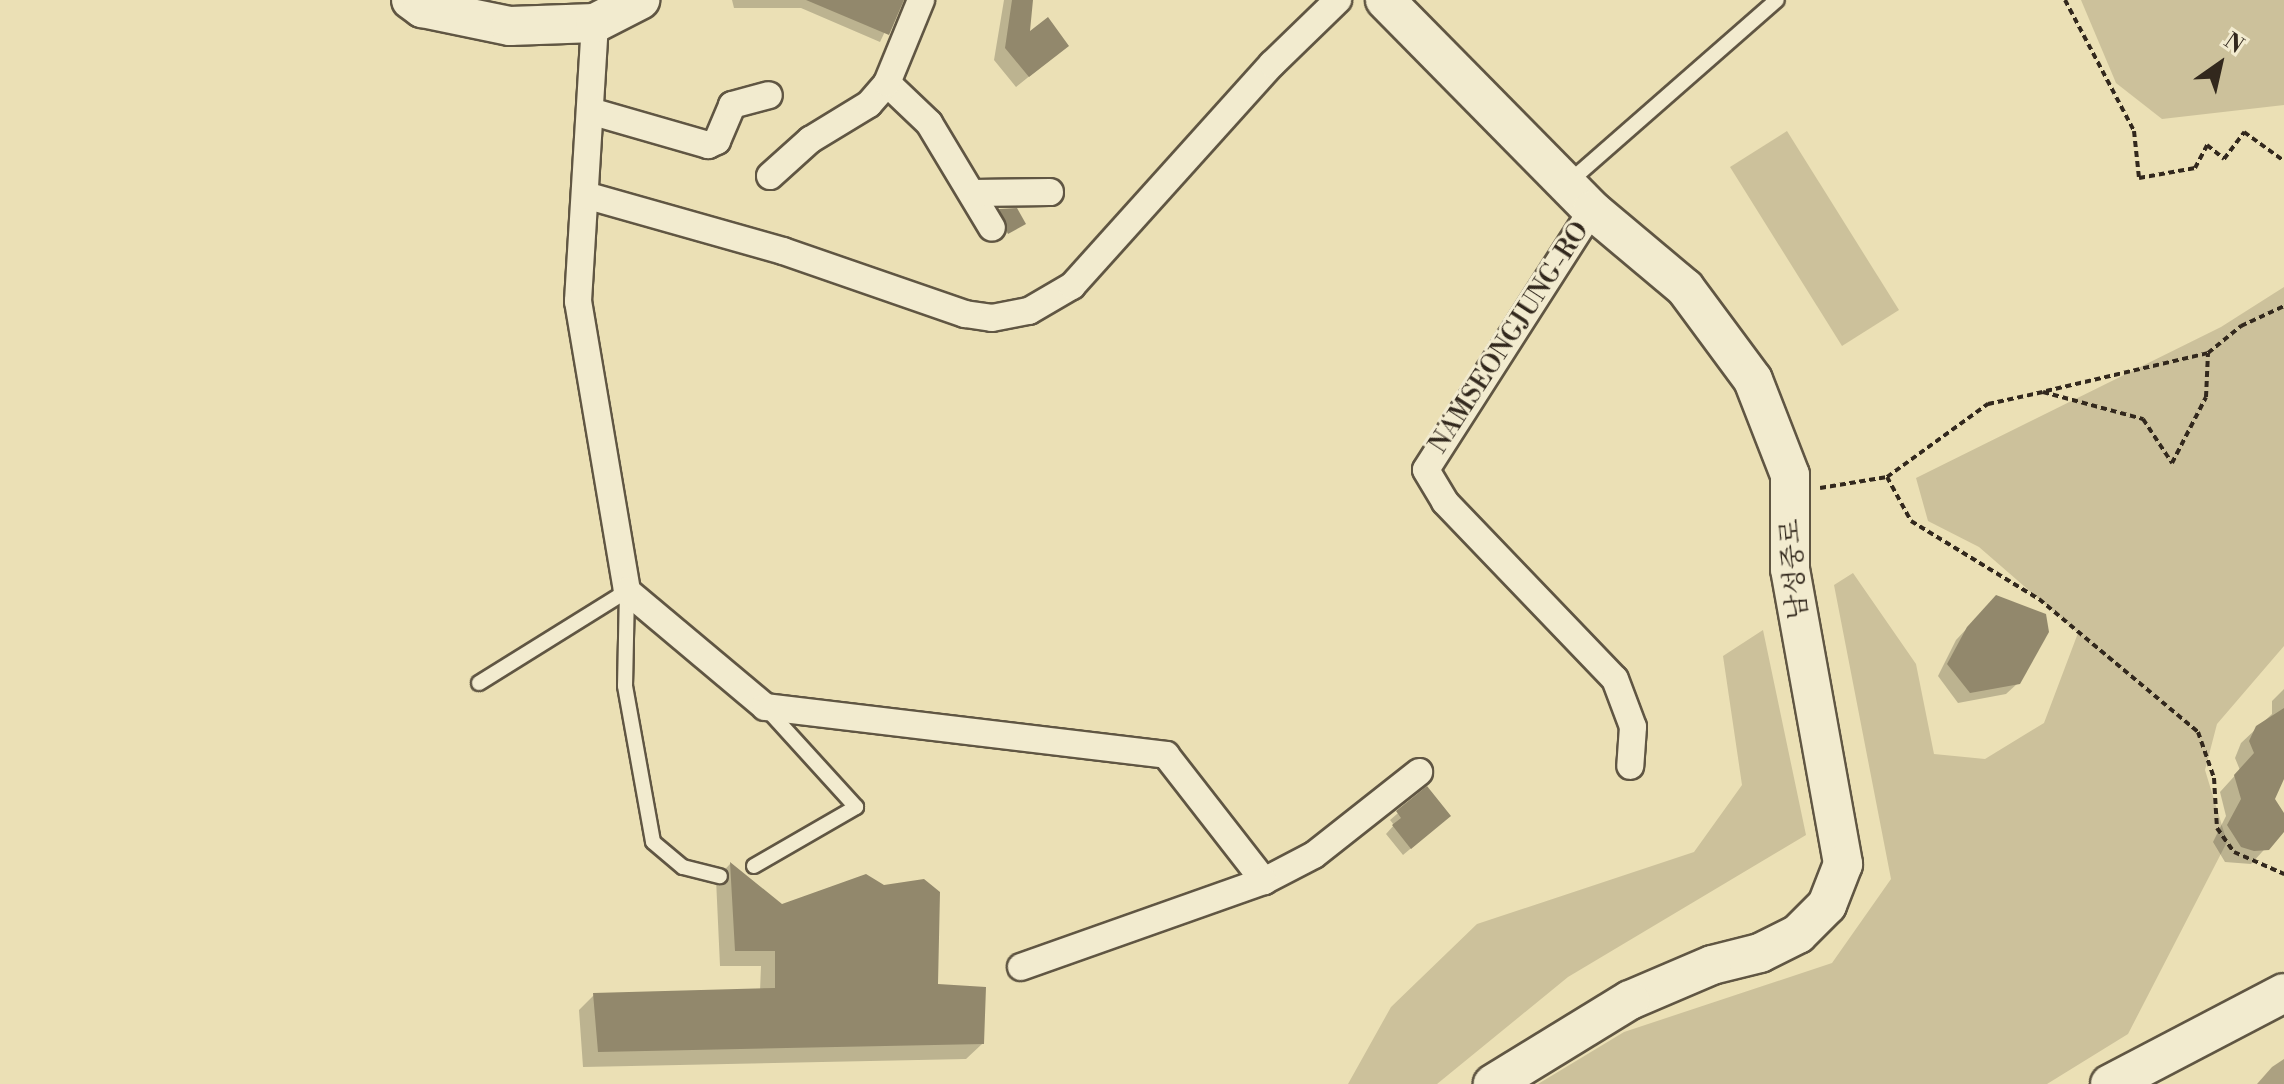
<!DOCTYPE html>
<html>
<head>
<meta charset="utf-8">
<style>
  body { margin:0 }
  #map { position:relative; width:2284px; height:1084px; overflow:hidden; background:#ebe0b5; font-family:"Libre Bodoni","Noto Serif KR",serif }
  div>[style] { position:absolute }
  .green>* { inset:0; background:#ccc19b }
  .water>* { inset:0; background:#aca181 }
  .shadow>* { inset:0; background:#0003 }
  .building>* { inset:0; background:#92886c }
  .path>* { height:4px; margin-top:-2px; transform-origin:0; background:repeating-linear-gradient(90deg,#32281d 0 6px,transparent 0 10px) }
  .roads { filter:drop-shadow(2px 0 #605643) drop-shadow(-2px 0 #605643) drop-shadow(0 2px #605643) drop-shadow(0 -2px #605643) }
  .lane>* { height:14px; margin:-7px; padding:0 7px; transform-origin:7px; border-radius:7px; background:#f2ebcf }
  .street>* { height:26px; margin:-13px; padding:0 13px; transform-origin:13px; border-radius:13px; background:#f2ebcf }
  .secondary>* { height:38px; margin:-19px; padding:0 19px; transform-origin:19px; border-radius:19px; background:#f2ebcf }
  span { translate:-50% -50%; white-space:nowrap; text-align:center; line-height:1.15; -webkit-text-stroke:6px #f2ebcf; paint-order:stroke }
  .street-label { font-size:26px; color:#32281d }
  .north { position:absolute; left:2180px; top:24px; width:80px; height:80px; -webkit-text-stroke:6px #f2ebcf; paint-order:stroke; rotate:34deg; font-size:22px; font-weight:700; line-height:32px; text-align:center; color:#32281d }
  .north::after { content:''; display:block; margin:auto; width:28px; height:36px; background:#32281d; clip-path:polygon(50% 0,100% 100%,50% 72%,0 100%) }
</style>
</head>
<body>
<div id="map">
  <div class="green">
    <div style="clip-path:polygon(2081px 0,2284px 0,2284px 105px,2162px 119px,2116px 83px)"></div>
    <div style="clip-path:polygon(1787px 131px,1899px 310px,1842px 346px,1730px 167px)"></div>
    <div style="clip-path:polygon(2284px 287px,2284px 646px,2217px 724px,2205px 770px,2227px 842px,2128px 1034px,2047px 1084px,1538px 1084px,1624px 1032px,1832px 963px,1891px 879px,1834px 585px,1853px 573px,1916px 664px,1934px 754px,1985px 759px,2044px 723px,2078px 633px,1979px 547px,1928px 521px,1916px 478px,2221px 327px)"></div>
    <div style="clip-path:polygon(1763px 630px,1806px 835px,1568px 977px,1437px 1084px,1348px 1084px,1391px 1007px,1477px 924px,1694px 852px,1742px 785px,1723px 656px)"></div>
  </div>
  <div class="water">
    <div style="clip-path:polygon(2284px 1059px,2284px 1084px,2257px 1084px,2272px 1067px)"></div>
  </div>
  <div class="shadow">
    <div style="clip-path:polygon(732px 0,900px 0,880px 42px,801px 8px,734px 8px)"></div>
    <div style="clip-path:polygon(1004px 0,1031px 0,1027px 35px,1067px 46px,1016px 87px,994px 60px)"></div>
    <div style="clip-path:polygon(1000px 211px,1020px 226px,1004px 235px)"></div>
    <div style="clip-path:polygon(1985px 609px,2018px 683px,2006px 694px,1958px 703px,1938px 676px,1956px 640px)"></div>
    <div style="clip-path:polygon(2284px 689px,2284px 768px,2272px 800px,2284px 828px,2251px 864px,2225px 862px,2213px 842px,2226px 816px,2220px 792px,2240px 770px,2235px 758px,2241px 743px,2272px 714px,2272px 701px)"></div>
    <div style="clip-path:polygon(1426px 789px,1441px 823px,1403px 855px,1386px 834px,1394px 825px,1390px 820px)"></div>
    <div style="clip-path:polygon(730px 864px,781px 906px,936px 986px,982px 1044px,966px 1059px,583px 1067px,579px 1010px,594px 995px,760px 991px,761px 966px,720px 966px,716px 879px)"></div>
  </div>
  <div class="building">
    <div style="clip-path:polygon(806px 0,904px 0,889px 35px)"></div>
    <div style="clip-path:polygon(1012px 0,1033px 0,1030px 31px,1048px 17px,1069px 46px,1029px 77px,1005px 48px)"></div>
    <div style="clip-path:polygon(1017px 208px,1026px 224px,1008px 234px,999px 209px)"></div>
    <div style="clip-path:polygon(1996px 595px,2046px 614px,2049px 632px,2020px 684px,1970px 693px,1947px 664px,1967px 627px)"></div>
    <div style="clip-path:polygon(2284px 708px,2284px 779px,2275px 799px,2284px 813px,2284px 832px,2269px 850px,2254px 851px,2241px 847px,2227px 825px,2241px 799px,2234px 775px,2254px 753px,2249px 741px,2256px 726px)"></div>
    <div style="clip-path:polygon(1427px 786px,1451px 816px,1411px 849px,1392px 825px,1401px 818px,1396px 811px)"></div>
    <div style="clip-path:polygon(730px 862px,782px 904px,866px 874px,884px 885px,924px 879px,940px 892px,938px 984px,986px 987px,984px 1044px,598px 1052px,593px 993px,775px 988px,775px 951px,735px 951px)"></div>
  </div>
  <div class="path">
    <div style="left:2065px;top:0;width:148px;rotate:62.2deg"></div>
    <div style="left:2134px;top:131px;width:47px;rotate:83.9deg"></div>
    <div style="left:2139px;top:178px;width:57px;rotate:-10.1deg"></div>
    <div style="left:2195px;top:168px;width:26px;rotate:-62deg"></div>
    <div style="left:2207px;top:145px;width:22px;rotate:39deg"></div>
    <div style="left:2224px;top:159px;width:34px;rotate:-53deg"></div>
    <div style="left:2244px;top:132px;width:49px;rotate:35.9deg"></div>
    <div style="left:2046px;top:391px;width:166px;rotate:-13.2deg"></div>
    <div style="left:1887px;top:477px;width:50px;rotate:61.4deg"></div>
    <div style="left:1911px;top:521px;width:150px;rotate:31.4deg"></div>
    <div style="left:2039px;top:599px;width:207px;rotate:39.9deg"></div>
    <div style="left:2198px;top:732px;width:49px;rotate:70.8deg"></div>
    <div style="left:2214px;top:778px;width:50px;rotate:86.6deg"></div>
    <div style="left:2217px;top:828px;width:29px;rotate:55deg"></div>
    <div style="left:2234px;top:852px;width:55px;rotate:23.7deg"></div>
    <div style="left:1820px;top:488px;width:68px;rotate:-9.3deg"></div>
    <div style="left:1887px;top:477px;width:125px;rotate:-35.9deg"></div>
    <div style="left:1988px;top:404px;width:56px;rotate:-12.3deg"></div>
    <div style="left:2043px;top:392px;width:104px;rotate:15.1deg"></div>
    <div style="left:2143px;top:419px;width:53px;rotate:56.6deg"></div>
    <div style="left:2172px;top:463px;width:74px;rotate:-62.7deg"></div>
    <div style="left:2206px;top:397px;width:44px;rotate:-87.4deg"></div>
    <div style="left:2208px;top:353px;width:43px;rotate:-39.3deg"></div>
    <div style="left:2241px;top:326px;width:47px;rotate:-24.9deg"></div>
  </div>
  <div class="roads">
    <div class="lane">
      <div style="left:1569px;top:182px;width:276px;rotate:-41.2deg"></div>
      <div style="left:627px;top:591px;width:95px;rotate:91.2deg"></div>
      <div style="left:625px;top:686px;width:158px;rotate:79.8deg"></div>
      <div style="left:653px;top:842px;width:39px;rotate:40deg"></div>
      <div style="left:683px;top:867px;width:38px;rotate:14deg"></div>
      <div style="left:479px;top:683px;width:174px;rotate:-31.9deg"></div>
      <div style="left:754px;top:866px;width:118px;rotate:-30deg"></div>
      <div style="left:856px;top:807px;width:134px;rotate:-132.3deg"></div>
    </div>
    <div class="street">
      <div style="left:595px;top:23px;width:279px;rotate:93.5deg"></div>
      <div style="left:578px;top:301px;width:294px;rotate:80.4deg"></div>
      <div style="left:627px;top:591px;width:180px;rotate:40deg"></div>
      <div style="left:765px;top:707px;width:404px;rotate:6.8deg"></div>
      <div style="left:1166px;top:755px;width:160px;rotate:52.1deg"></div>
      <div style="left:1264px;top:881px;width:56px;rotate:-27.5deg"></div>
      <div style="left:1314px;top:855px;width:134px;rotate:-38.3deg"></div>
      <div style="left:887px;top:83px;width:58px;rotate:43.6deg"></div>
      <div style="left:929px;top:123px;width:122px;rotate:59deg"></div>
      <div style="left:590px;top:111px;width:123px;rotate:16.1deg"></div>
      <div style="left:708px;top:145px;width:10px;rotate:-24deg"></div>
      <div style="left:717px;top:141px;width:39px;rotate:-67deg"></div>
      <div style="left:732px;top:105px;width:38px;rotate:-15deg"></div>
      <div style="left:770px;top:176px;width:54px;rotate:-42deg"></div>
      <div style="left:810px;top:140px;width:69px;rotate:-31.4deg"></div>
      <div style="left:869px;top:104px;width:28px;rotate:-49deg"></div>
      <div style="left:887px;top:83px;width:90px;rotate:-67.7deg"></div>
      <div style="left:973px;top:193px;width:77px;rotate:-0.7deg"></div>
      <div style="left:585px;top:195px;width:206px;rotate:15.8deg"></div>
      <div style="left:783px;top:251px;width:193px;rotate:19.1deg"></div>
      <div style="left:965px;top:314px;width:27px;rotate:8deg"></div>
      <div style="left:992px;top:318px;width:38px;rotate:-11deg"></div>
      <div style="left:1029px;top:311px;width:50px;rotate:-30.2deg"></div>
      <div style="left:1072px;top:286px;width:299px;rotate:-48deg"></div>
      <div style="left:1272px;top:64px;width:92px;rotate:-44.1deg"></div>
      <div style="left:1592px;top:210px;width:308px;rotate:122.6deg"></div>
      <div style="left:1426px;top:470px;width:37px;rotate:59deg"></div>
      <div style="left:1445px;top:502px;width:245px;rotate:46.2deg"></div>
      <div style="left:1615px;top:679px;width:51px;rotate:69.4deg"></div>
      <div style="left:1633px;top:727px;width:39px;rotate:94deg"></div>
      <div style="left:1021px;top:967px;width:258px;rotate:-19.5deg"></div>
    </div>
    <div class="secondary">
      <div style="left:411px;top:0;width:14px;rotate:36deg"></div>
      <div style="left:422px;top:8px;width:90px;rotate:11.6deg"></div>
      <div style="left:510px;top:26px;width:85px;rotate:-2deg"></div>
      <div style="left:595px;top:23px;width:51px;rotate:-27.1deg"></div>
      <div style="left:1385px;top:0;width:295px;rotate:45.4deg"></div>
      <div style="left:1592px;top:210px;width:121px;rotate:40deg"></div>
      <div style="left:1685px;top:288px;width:114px;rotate:53.5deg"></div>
      <div style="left:1753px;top:380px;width:102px;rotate:68.7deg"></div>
      <div style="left:1790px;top:475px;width:94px;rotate:90deg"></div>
      <div style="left:1790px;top:569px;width:300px;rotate:79.8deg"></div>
      <div style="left:1843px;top:864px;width:44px;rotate:111.3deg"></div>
      <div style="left:1827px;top:905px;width:41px;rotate:135deg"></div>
      <div style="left:1798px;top:934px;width:42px;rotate:153.4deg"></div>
      <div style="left:1760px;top:953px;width:49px;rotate:166deg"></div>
      <div style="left:1712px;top:965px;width:89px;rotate:156.9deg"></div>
      <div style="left:1630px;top:1000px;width:161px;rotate:148.5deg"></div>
      <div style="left:2110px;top:1084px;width:196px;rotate:-27.6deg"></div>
    </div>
  </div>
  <div class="street-label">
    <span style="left:1510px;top:338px;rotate:-57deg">NAMSEONGJUNG-RO</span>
    <span style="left:1795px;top:569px;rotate:-95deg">남성중로</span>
  </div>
  <div class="north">N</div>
</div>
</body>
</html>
